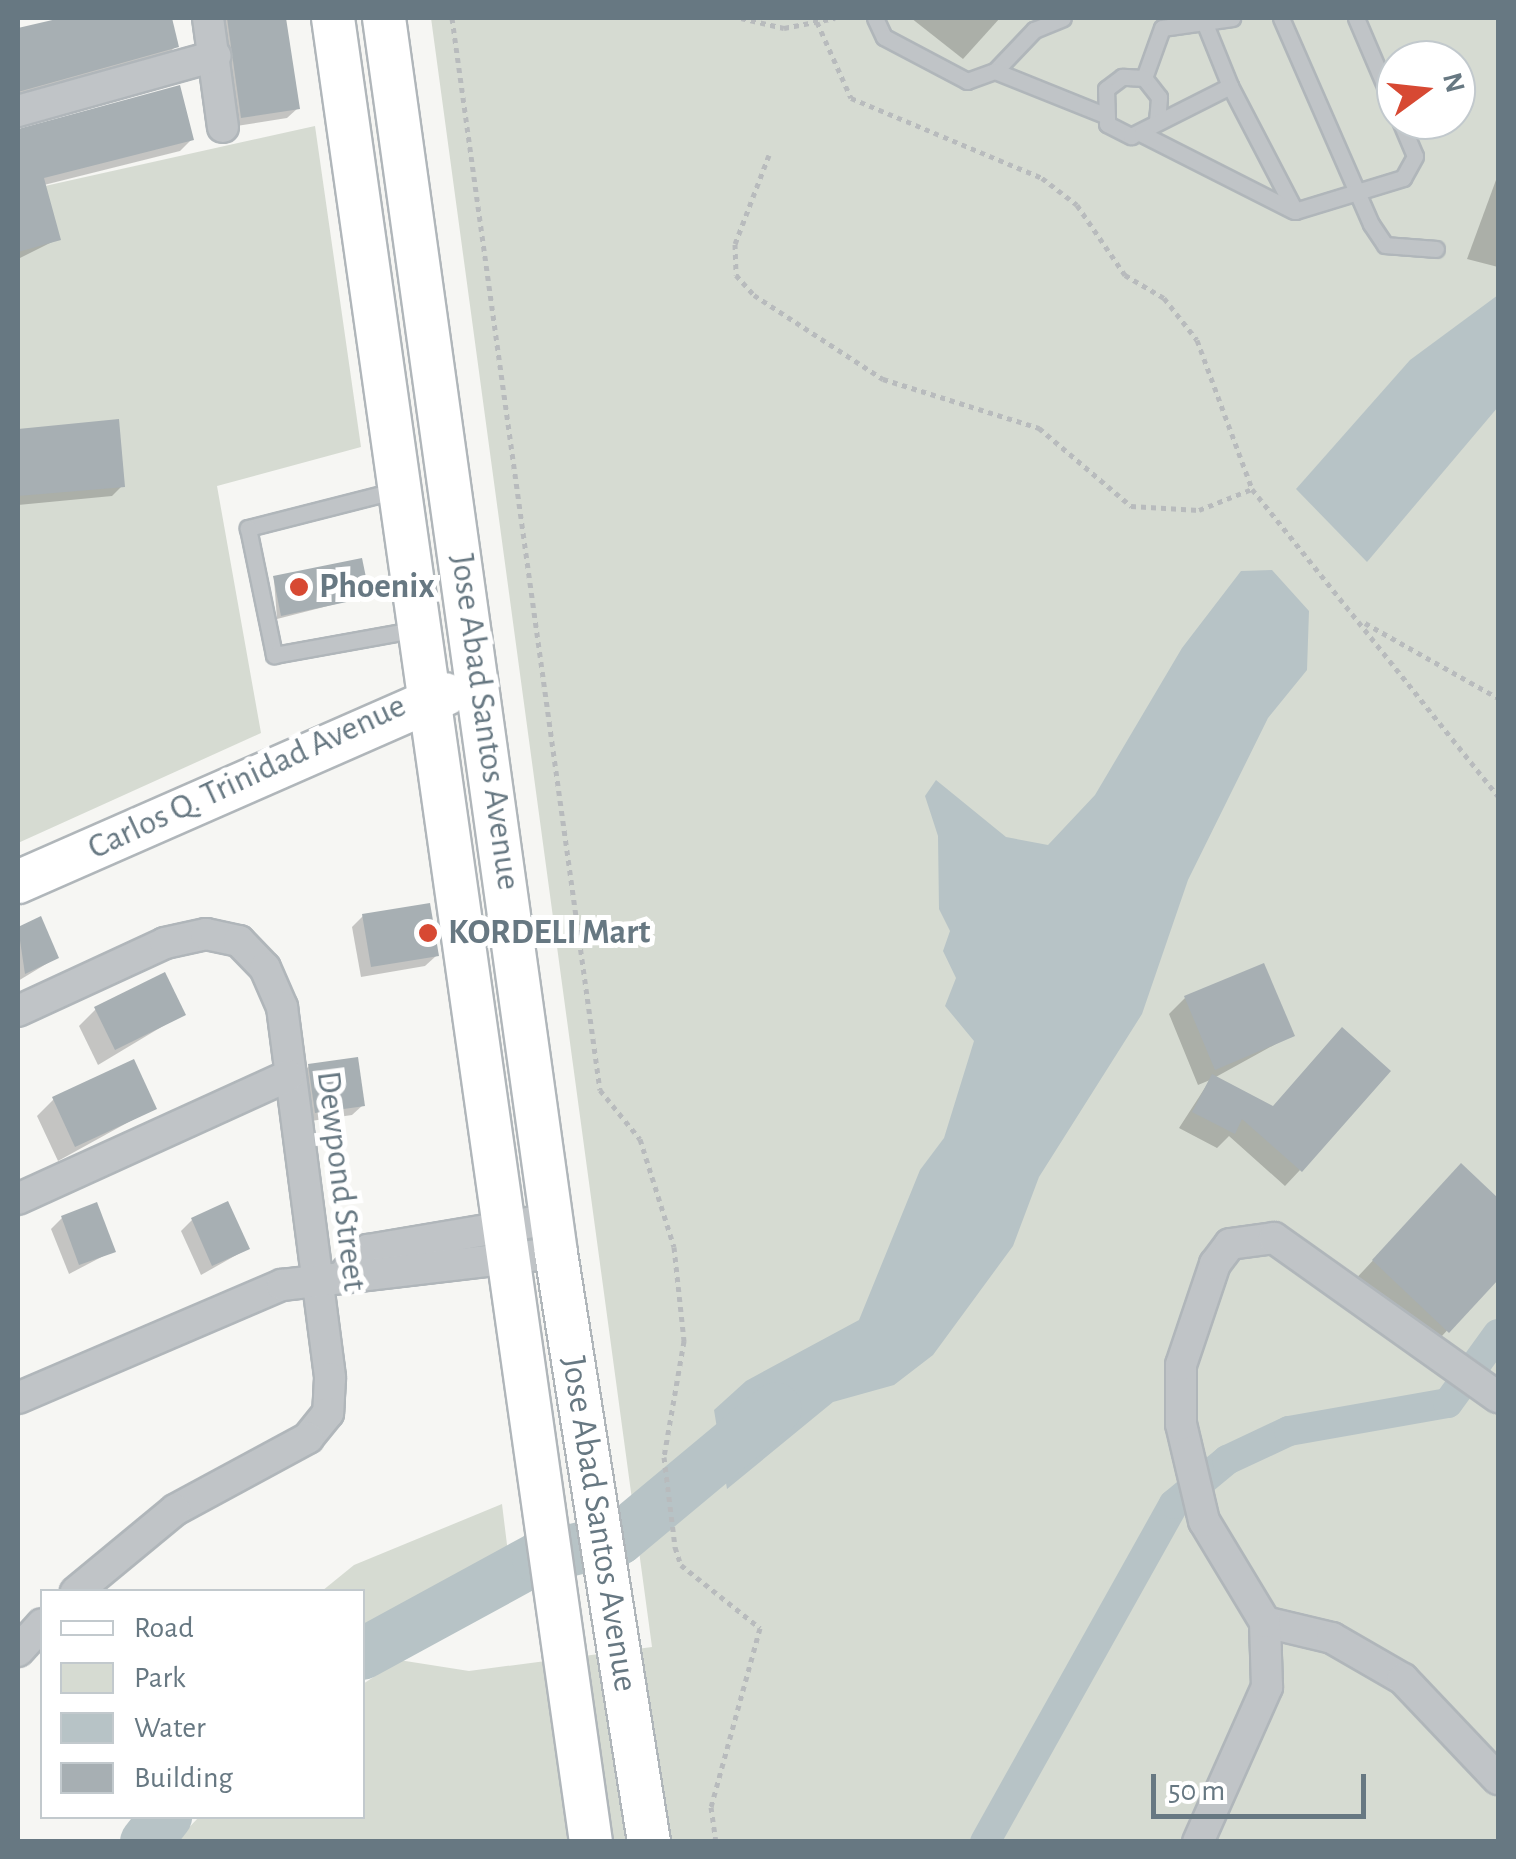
<!DOCTYPE html>
<html>
<head>
<meta charset="utf-8">
<style>
  body { margin:0 }
  #map { position:relative; width:1516px; height:1859px; overflow:hidden; background:#f6f6f3; font-family:"Alegreya Sans",sans-serif }
  div>[style] { position:absolute }
  .green>* { inset:0; background:#d6dbd2 }
  .water>* { inset:0; background:#b7c3c6 }
  .shadow>* { inset:0; background:#0003 }
  .canal>* { height:30px; margin:-15px; padding:0 15px; transform-origin:15px; border-radius:15px; background:#b7c3c6 }
  .river>* { height:52px; margin:-26px; padding:0 26px; transform-origin:26px; border-radius:26px; background:#b7c3c6 }
  .building>* { inset:0; background:#a7afb3 }
  .path>* { height:5px; margin-top:-2.5px; transform-origin:0; background:repeating-linear-gradient(90deg,#b8bbbd 0 5px,transparent 0 10px) }
  .roads { filter:drop-shadow(2px 0 #b0b6ba) drop-shadow(-2px 0 #b0b6ba) drop-shadow(0 2px #b0b6ba) drop-shadow(0 -2px #b0b6ba) }
  .lane>* { height:15px; margin:-7.5px; padding:0 7.5px; transform-origin:7.5px; border-radius:7.5px; background:#c0c4c7 }
  .street>* { height:30px; margin:-15px; padding:0 15px; transform-origin:15px; border-radius:15px; background:#c0c4c7 }
  .secondary>* { height:42px; margin:-21px; padding:0 21px; transform-origin:21px; border-radius:21px; background:#fff }
  .dots>* { width:28px; height:28px; translate:-50% -50%; box-sizing:border-box; border:5px solid #fff; border-radius:50% }
  span { translate:-50% -50%; white-space:nowrap; text-align:center; line-height:1.15; -webkit-text-stroke:10px #fff; paint-order:stroke }
  .poi-label { font-size:35px; color:#677882; font-weight:700 }
  .left { translate:0 -50%; text-align:left }
  .street-label { font-size:35px; color:#677882 }
  .frame { position:absolute; inset:0; border:20px solid #677882; pointer-events:none }
  .legend { position:absolute; left:40px; top:1589px; width:325px; height:230px; box-sizing:border-box; background:#fff; border:2px solid #c2c9cd; margin:0; padding:12px 18px; list-style:none; font-size:30px; color:#677882 }
  .legend li { display:flex; align-items:center; gap:20px; height:50px }
  .legend b { width:50px; border:2px solid #c2c9cd }
  .north { position:absolute; left:1376px; top:40px; width:100px; height:100px; box-sizing:border-box; background:#fff; border:2px solid #c2c9cd; border-radius:50%; rotate:75deg; font-size:28px; font-weight:700; line-height:40px; text-align:center; color:#677882 }
  .north::after { content:''; display:block; margin:auto; width:35px; height:45px; background:#d74933; clip-path:polygon(50% 0,100% 100%,50% 72%,0 100%) }
  .scale { position:absolute; left:1151px; top:1774px; width:215px; height:45px; box-sizing:border-box; border:5px solid #677882; border-top:0; padding-left:12px; font-size:30px; line-height:35px; white-space:nowrap; color:#677882; -webkit-text-stroke:8px #fff; paint-order:stroke }
</style>
</head>
<body>
<div id="map">
  <div class="green">
    <div style="clip-path:polygon(evenodd,431px 18px,1498px 18px,1498px 1841px,175px 1842px,199px 1817px,362px 1816px,363px 1684px,399px 1660px,469px 1671px,652px 1647px,431px 18px,1396px 60px,1456px 60px,1456px 120px,1396px 120px,1396px 60px)"></div>
    <div style="clip-path:polygon(315px 126px,361px 447px,217px 486px,261px 733px,18px 843px,18px 192px)"></div>
    <div style="clip-path:polygon(502px 1504px,509px 1561px,363px 1647px,362px 1592px,322px 1591px,354px 1565px)"></div>
  </div>
  <div class="water">
    <div style="clip-path:polygon(1498px 295px,1498px 407px,1367px 562px,1296px 489px,1410px 360px)"></div>
    <div style="clip-path:polygon(1272px 570px,1309px 611px,1307px 670px,1268px 718px,1188px 880px,1142px 1014px,1039px 1177px,1013px 1246px,933px 1355px,894px 1385px,833px 1402px,727px 1489px,714px 1410px,746px 1381px,859px 1320px,920px 1170px,944px 1138px,974px 1041px,945px 1006px,956px 978px,943px 951px,950px 931px,939px 909px,938px 836px,925px 796px,936px 780px,1006px 837px,1048px 845px,1095px 795px,1182px 648px,1241px 571px)"></div>
  </div>
  <div class="shadow">
    <div style="clip-path:polygon(72px 18px,167px 18px,176px 46px,165px 57px,18px 98px,18px 29px)"></div>
    <div style="clip-path:polygon(210px 18px,283px 18px,298px 108px,287px 118px,230px 127px)"></div>
    <div style="clip-path:polygon(911px 18px,1000px 18px,963px 59px)"></div>
    <div style="clip-path:polygon(18px 129px,23px 132px,191px 140px,180px 151px,44px 185px,58px 239px,18px 259px)"></div>
    <div style="clip-path:polygon(1496px 180px,1498px 180px,1498px 267px,1467px 259px)"></div>
    <div style="clip-path:polygon(117px 422px,122px 486px,112px 496px,18px 505px,18px 431px)"></div>
    <div style="clip-path:polygon(274px 579px,367px 596px,277px 619px)"></div>
    <div style="clip-path:polygon(363px 916px,436px 956px,425px 966px,361px 977px,352px 927px)"></div>
    <div style="clip-path:polygon(40px 920px,56px 958px,18px 981px,18px 930px)"></div>
    <div style="clip-path:polygon(1185px 998px,1292px 1035px,1214px 1078px,1272px 1108px,1300px 1170px,1285px 1186px,1229px 1136px,1217px 1148px,1179px 1128px,1210px 1080px,1198px 1085px,1169px 1014px)"></div>
    <div style="clip-path:polygon(96px 1009px,183px 1014px,98px 1065px,79px 1026px)"></div>
    <div style="clip-path:polygon(309px 1066px,363px 1105px,352px 1115px,304px 1122px,299px 1077px)"></div>
    <div style="clip-path:polygon(54px 1099px,154px 1108px,58px 1161px,37px 1116px)"></div>
    <div style="clip-path:polygon(1461px 1166px,1498px 1201px,1498px 1276px,1426px 1353px,1351px 1284px)"></div>
    <div style="clip-path:polygon(62px 1218px,113px 1251px,69px 1274px,51px 1229px)"></div>
    <div style="clip-path:polygon(192px 1220px,247px 1249px,201px 1275px,181px 1231px)"></div>
  </div>
  <div class="canal">
    <div style="left:985px;top:1842px;width:387px;rotate:-60.8deg"></div>
    <div style="left:1174px;top:1504px;width:69px;rotate:-39.7deg"></div>
    <div style="left:1227px;top:1460px;width:68px;rotate:-25.1deg"></div>
    <div style="left:1289px;top:1431px;width:161px;rotate:-10deg"></div>
    <div style="left:1448px;top:1403px;width:85px;rotate:-54.1deg"></div>
  </div>
  <div class="river">
    <div style="left:362px;top:1654px;width:200px;rotate:-28.6deg"></div>
    <div style="left:538px;top:1558px;width:83px;rotate:-13.2deg"></div>
    <div style="left:619px;top:1539px;width:204px;rotate:-39.8deg"></div>
    <div style="left:146px;top:1842px;width:33px;rotate:-52deg"></div>
  </div>
  <div class="building">
    <div style="clip-path:polygon(61px 18px,172px 18px,179px 47px,18px 92px,18px 28px)"></div>
    <div style="clip-path:polygon(227px 18px,286px 18px,300px 109px,241px 118px)"></div>
    <div style="clip-path:polygon(180px 85px,194px 140px,44px 178px,61px 240px,18px 252px,18px 129px)"></div>
    <div style="clip-path:polygon(119px 419px,125px 487px,18px 496px,18px 429px)"></div>
    <div style="clip-path:polygon(362px 558px,370px 597px,281px 616px,273px 576px)"></div>
    <div style="clip-path:polygon(430px 903px,439px 956px,371px 967px,362px 914px)"></div>
    <div style="clip-path:polygon(41px 916px,59px 958px,25px 974px,18px 927px)"></div>
    <div style="clip-path:polygon(1264px 963px,1295px 1036px,1215px 1070px,1184px 996px)"></div>
    <div style="clip-path:polygon(165px 972px,186px 1015px,115px 1050px,94px 1007px)"></div>
    <div style="clip-path:polygon(1342px 1027px,1391px 1071px,1302px 1172px,1242px 1119px,1235px 1134px,1192px 1112px,1212px 1074px,1273px 1106px)"></div>
    <div style="clip-path:polygon(358px 1057px,365px 1106px,315px 1113px,308px 1064px)"></div>
    <div style="clip-path:polygon(134px 1059px,157px 1109px,75px 1147px,52px 1097px)"></div>
    <div style="clip-path:polygon(1461px 1163px,1498px 1198px,1498px 1280px,1449px 1333px,1372px 1260px)"></div>
    <div style="clip-path:polygon(228px 1201px,250px 1249px,212px 1266px,191px 1218px)"></div>
    <div style="clip-path:polygon(97px 1202px,116px 1252px,79px 1265px,61px 1216px)"></div>
  </div>
  <div class="path">
    <div style="left:452px;top:18px;width:1082px;rotate:82.14deg"></div>
    <div style="left:600px;top:1090px;width:63px;rotate:50.8deg"></div>
    <div style="left:640px;top:1139px;width:113px;rotate:72.5deg"></div>
    <div style="left:674px;top:1247px;width:95px;rotate:83.9deg"></div>
    <div style="left:684px;top:1341px;width:118px;rotate:99.8deg"></div>
    <div style="left:664px;top:1457px;width:91px;rotate:83deg"></div>
    <div style="left:675px;top:1547px;width:19px;rotate:72deg"></div>
    <div style="left:681px;top:1565px;width:101px;rotate:38.6deg"></div>
    <div style="left:760px;top:1628px;width:186px;rotate:105.3deg"></div>
    <div style="left:711px;top:1807px;width:35px;rotate:82deg"></div>
    <div style="left:741px;top:18px;width:44px;rotate:13.1deg"></div>
    <div style="left:784px;top:28px;width:52px;rotate:-11.1deg"></div>
    <div style="left:817px;top:22px;width:83px;rotate:65.9deg"></div>
    <div style="left:851px;top:98px;width:207px;rotate:22.7deg"></div>
    <div style="left:1042px;top:178px;width:44px;rotate:37.6deg"></div>
    <div style="left:1077px;top:205px;width:85px;rotate:55.6deg"></div>
    <div style="left:1125px;top:275px;width:45px;rotate:30.5deg"></div>
    <div style="left:1164px;top:298px;width:53px;rotate:51.8deg"></div>
    <div style="left:1197px;top:340px;width:159px;rotate:69.7deg"></div>
    <div style="left:1252px;top:489px;width:393px;rotate:51.3deg"></div>
    <div style="left:769px;top:155px;width:95px;rotate:110.9deg"></div>
    <div style="left:735px;top:244px;width:31px;rotate:88deg"></div>
    <div style="left:736px;top:275px;width:27px;rotate:48deg"></div>
    <div style="left:754px;top:295px;width:154px;rotate:33.1deg"></div>
    <div style="left:883px;top:379px;width:164px;rotate:17.4deg"></div>
    <div style="left:1039px;top:428px;width:121px;rotate:40.3deg"></div>
    <div style="left:1131px;top:506px;width:68px;rotate:3.4deg"></div>
    <div style="left:1199px;top:510px;width:57px;rotate:-21.6deg"></div>
    <div style="left:1365px;top:623px;width:153px;rotate:29.4deg"></div>
  </div>
  <div class="roads">
    <div class="lane">
      <div style="left:875px;top:18px;width:21px;rotate:65deg"></div>
      <div style="left:884px;top:37px;width:94px;rotate:27.9deg"></div>
      <div style="left:967px;top:81px;width:30px;rotate:-20deg"></div>
      <div style="left:995px;top:71px;width:57px;rotate:-46.4deg"></div>
      <div style="left:1034px;top:30px;width:31px;rotate:-22deg"></div>
      <div style="left:1281px;top:18px;width:225px;rotate:66.4deg"></div>
      <div style="left:1371px;top:224px;width:25px;rotate:56deg"></div>
      <div style="left:1385px;top:245px;width:51px;rotate:4.5deg"></div>
      <div style="left:1356px;top:18px;width:102px;rotate:66.9deg"></div>
      <div style="left:1205px;top:24px;width:67px;rotate:68deg"></div>
      <div style="left:995px;top:71px;width:115px;rotate:21.9deg"></div>
      <div style="left:1144px;top:78px;width:53px;rotate:-70.2deg"></div>
      <div style="left:1162px;top:28px;width:71px;rotate:-8.1deg"></div>
      <div style="left:1157px;top:121px;width:24px;rotate:-85deg"></div>
      <div style="left:1159px;top:97px;width:24px;rotate:-128deg"></div>
      <div style="left:1144px;top:78px;width:22px;rotate:-177deg"></div>
      <div style="left:1122px;top:77px;width:20px;rotate:143deg"></div>
      <div style="left:1106px;top:89px;width:35px;rotate:88deg"></div>
      <div style="left:1107px;top:124px;width:27px;rotate:27deg"></div>
      <div style="left:1131px;top:136px;width:111px;rotate:-26.8deg"></div>
      <div style="left:1230px;top:86px;width:141px;rotate:62.5deg"></div>
      <div style="left:1295px;top:211px;width:113px;rotate:-17deg"></div>
      <div style="left:1403px;top:178px;width:25px;rotate:-61deg"></div>
      <div style="left:1415px;top:156px;width:39px;rotate:-113deg"></div>
      <div style="left:1142px;top:134px;width:170px;rotate:26.9deg"></div>
      <div style="left:393px;top:491px;width:150px;rotate:165.7deg"></div>
      <div style="left:248px;top:528px;width:130px;rotate:78.4deg"></div>
      <div style="left:274px;top:655px;width:141px;rotate:-10.2deg"></div>
    </div>
    <div class="street">
      <div style="left:208px;top:18px;width:110px;rotate:82.2deg"></div>
      <div style="left:18px;top:111px;width:205px;rotate:-15.6deg"></div>
      <div style="left:18px;top:1011px;width:162px;rotate:-24.8deg"></div>
      <div style="left:165px;top:943px;width:42px;rotate:-12.4deg"></div>
      <div style="left:206px;top:934px;width:34px;rotate:12deg"></div>
      <div style="left:239px;top:941px;width:37px;rotate:46deg"></div>
      <div style="left:265px;top:968px;width:43px;rotate:66.4deg"></div>
      <div style="left:282px;top:1007px;width:374px;rotate:82.6deg"></div>
      <div style="left:330px;top:1378px;width:35px;rotate:93deg"></div>
      <div style="left:328px;top:1413px;width:32px;rotate:129deg"></div>
      <div style="left:308px;top:1438px;width:151px;rotate:151.6deg"></div>
      <div style="left:175px;top:1510px;width:129px;rotate:140.4deg"></div>
      <div style="left:18px;top:1199px;width:297px;rotate:-24.5deg"></div>
      <div style="left:347px;top:1271px;width:30px;rotate:-45deg"></div>
      <div style="left:368px;top:1250px;width:187px;rotate:-9.6deg"></div>
      <div style="left:18px;top:1398px;width:287px;rotate:-23.2deg"></div>
      <div style="left:282px;top:1285px;width:276px;rotate:-6.7deg"></div>
      <div style="left:1265px;top:1622px;width:69px;rotate:13.4deg"></div>
      <div style="left:1332px;top:1638px;width:82px;rotate:30deg"></div>
      <div style="left:1403px;top:1679px;width:138px;rotate:46.5deg"></div>
      <div style="left:18px;top:1651px;width:36px;rotate:-48deg"></div>
      <div style="left:1198px;top:1842px;width:170px;rotate:-66deg"></div>
      <div style="left:1267px;top:1687px;width:65px;rotate:-91.8deg"></div>
      <div style="left:1265px;top:1622px;width:118px;rotate:-121.1deg"></div>
      <div style="left:1204px;top:1521px;width:100px;rotate:-103.3deg"></div>
      <div style="left:1181px;top:1424px;width:59px;rotate:-90deg"></div>
      <div style="left:1181px;top:1365px;width:107px;rotate:-71.4deg"></div>
      <div style="left:1215px;top:1264px;width:25px;rotate:-53deg"></div>
      <div style="left:1230px;top:1244px;width:44px;rotate:-7.8deg"></div>
      <div style="left:1274px;top:1238px;width:275px;rotate:35.4deg"></div>
    </div>
    <div class="secondary">
      <div style="left:333px;top:18px;width:1842px;rotate:81.95deg"></div>
      <div style="left:384px;top:18px;width:1247px;rotate:82.07deg"></div>
      <div style="left:556px;top:1253px;width:596px;rotate:81.03deg"></div>
      <div style="left:18px;top:882px;width:467px;rotate:-23.7deg"></div>
    </div>
  </div>
  <div class="dots">
    <div style="left:299px;top:587px;background:#d74933"></div>
    <div style="left:428px;top:933px;background:#d74933"></div>
  </div>
  <div class="poi-label">
    <span class="left" style="left:319px;top:587px">Phoenix</span>
    <span class="left" style="left:448px;top:933px">KORDELI Mart</span>
  </div>
  <div class="street-label">
    <span style="left:485px;top:722px;rotate:82deg">Jose Abad Santos Avenue</span>
    <span style="left:247px;top:777px;rotate:-25deg">Carlos Q. Trinidad Avenue</span>
    <span style="left:341px;top:1181px;rotate:83deg">Dewpond Street</span>
    <span style="left:599px;top:1524px;rotate:81deg">Jose Abad Santos Avenue</span>
  </div>
  <div class="frame"></div>
  <ul class="legend">
  <li><b style="height:12px;background:#fff"></b>Road</li>
  <li><b style="height:28px;background:#d6dbd2"></b>Park</li>
  <li><b style="height:28px;background:#b7c3c6"></b>Water</li>
  <li><b style="height:28px;background:#a7afb3"></b>Building</li>
  </ul>
  <div class="north">N</div>
  <div class="scale">50 m</div>
</div>
</body>
</html>
